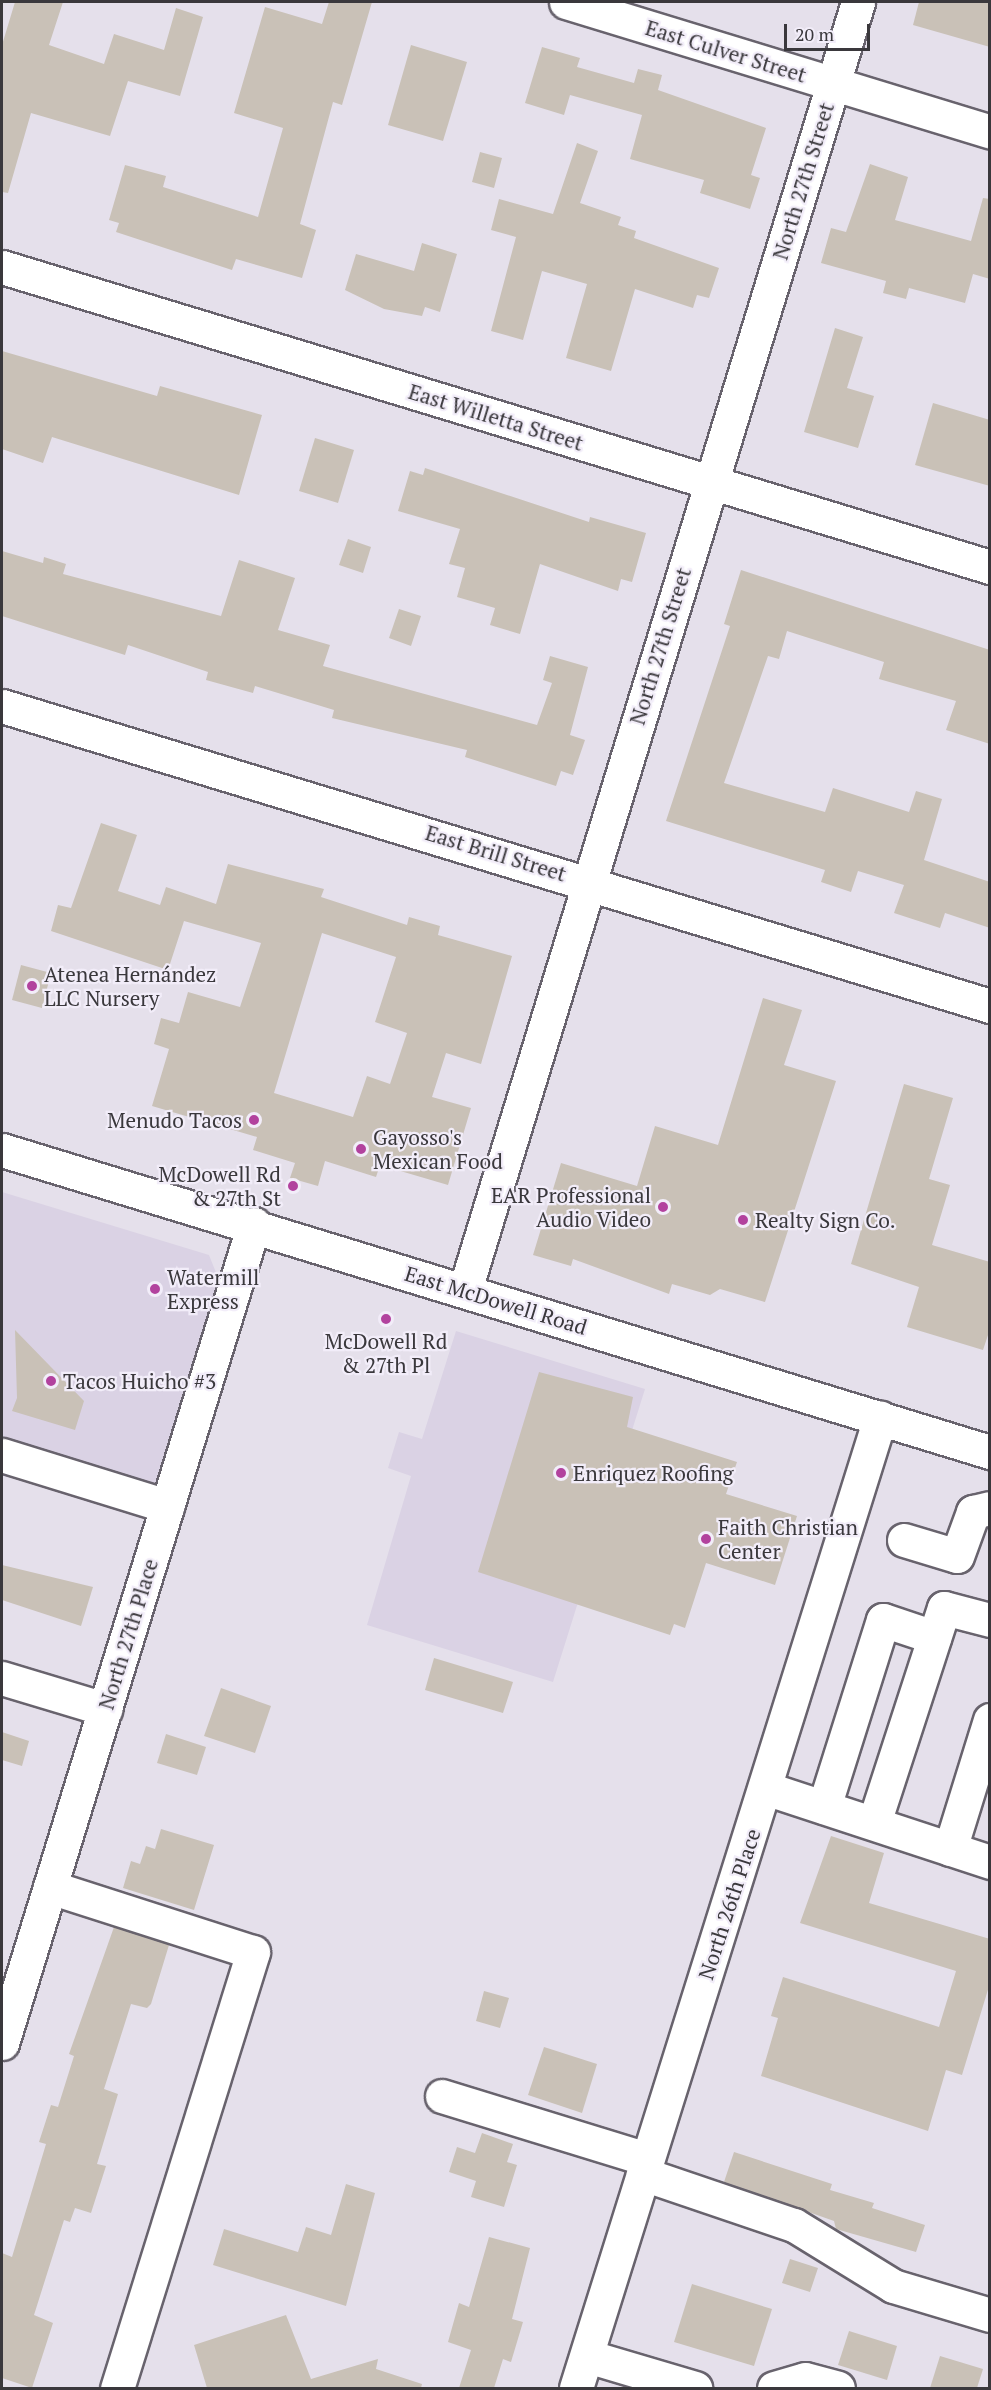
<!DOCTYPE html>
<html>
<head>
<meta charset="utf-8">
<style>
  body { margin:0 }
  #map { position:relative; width:991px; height:2390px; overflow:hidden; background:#e5e0eb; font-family:"PT Serif",serif }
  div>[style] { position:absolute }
  .built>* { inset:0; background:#dad2e4 }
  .building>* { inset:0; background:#c9c1b7 }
  .roads { filter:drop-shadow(2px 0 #68636d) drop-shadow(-2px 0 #68636d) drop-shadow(0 2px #68636d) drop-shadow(0 -2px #68636d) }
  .minor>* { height:33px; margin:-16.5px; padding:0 16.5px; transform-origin:16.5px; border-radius:16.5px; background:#fff }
  .major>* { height:33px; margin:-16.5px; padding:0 16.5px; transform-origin:16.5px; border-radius:16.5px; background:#fff }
  .dots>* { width:16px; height:16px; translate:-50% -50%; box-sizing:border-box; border:3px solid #f2edf9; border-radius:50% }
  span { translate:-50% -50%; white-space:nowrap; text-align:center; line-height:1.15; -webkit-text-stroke:4.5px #f2edf9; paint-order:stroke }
  .street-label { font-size:21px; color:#3a383c }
  .poi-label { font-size:21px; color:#3a383c }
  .left { translate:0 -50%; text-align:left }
  .right { translate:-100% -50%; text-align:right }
  .frame { position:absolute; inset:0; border:3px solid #3a383c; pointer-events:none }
  .scale { position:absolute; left:784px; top:24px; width:86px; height:27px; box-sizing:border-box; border:3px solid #3a383c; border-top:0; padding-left:8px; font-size:18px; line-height:21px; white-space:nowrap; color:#3a383c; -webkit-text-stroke:4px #f2edf9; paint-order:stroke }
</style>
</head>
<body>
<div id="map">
  <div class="built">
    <div style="clip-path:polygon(2px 1192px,209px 1255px,219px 1280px,151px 1498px,2px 1452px)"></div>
    <div style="clip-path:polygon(456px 1331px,645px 1389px,553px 1682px,367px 1625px,411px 1476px,388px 1468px,399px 1432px,422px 1439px)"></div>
  </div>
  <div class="building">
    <div style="clip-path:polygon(15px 2px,63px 2px,49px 45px,104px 64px,114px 34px,164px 50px,176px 8px,203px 17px,180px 96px,128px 81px,110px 136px,31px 113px,8px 193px,2px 192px,2px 45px)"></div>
    <div style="clip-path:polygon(329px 2px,372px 2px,342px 105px,333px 102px,300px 224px,316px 230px,302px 278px,236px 259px,232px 270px,116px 232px,119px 223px,109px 220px,125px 165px,166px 176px,163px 187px,258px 217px,283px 128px,234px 113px,265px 7px,322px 24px)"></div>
    <div style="clip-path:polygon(919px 2px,990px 2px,990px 47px,913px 25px)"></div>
    <div style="clip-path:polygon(411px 45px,467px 62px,443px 141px,388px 125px)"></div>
    <div style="clip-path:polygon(542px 47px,580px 58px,577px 67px,634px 83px,638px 69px,662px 75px,658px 90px,766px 128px,751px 175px,760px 178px,750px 209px,700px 193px,704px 180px,630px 159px,642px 115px,570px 95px,564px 115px,525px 103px)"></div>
    <div style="clip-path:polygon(577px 143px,598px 151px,580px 203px,621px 217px,618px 225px,636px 231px,634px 238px,719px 268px,709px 298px,697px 295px,693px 308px,635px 289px,611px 371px,566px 358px,587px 284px,542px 271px,523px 340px,491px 331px,516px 237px,491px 230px,499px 199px,553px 214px)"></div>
    <div style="clip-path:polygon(480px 152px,502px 158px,494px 188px,472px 182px)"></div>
    <div style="clip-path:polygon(870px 164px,908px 177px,895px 220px,971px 241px,983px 198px,990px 199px,990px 279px,973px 274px,965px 303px,909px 288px,906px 299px,883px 293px,886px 281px,821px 263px,831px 228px,846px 232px)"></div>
    <div style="clip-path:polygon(422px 243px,457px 254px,440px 312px,425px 307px,422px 316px,384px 309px,345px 290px,356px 254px,414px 271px)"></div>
    <div style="clip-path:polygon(835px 328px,863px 337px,847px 388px,874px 396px,858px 448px,804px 432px)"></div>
    <div style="clip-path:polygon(2px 351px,157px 396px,160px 386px,262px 415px,239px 495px,52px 437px,43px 463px,2px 449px)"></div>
    <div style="clip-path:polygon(933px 403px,990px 420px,990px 486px,915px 465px)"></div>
    <div style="clip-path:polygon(315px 438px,354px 450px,338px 503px,299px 491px)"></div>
    <div style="clip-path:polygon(425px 468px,589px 522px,590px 517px,646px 533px,632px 582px,621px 579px,618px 591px,540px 564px,520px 634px,490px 625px,495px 608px,457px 597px,465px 568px,449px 564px,460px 529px,398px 511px,410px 471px,423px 475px)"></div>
    <div style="clip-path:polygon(348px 539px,371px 547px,363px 573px,339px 565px)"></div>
    <div style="clip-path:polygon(2px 551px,43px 563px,44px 557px,66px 564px,63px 574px,221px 616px,239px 560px,295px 578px,278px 630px,330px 645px,323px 666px,537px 725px,552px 683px,543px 680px,550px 656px,588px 667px,570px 735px,585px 740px,573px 775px,561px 771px,556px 786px,465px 757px,467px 750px,332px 718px,334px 710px,255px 686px,253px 693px,206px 680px,208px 672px,128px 645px,125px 655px,2px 616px)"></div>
    <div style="clip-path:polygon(741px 570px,990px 650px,990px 744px,946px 730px,956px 701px,879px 679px,884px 662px,787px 631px,779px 659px,768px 656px,724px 783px,825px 812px,833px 788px,909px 812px,916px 791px,942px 799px,924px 860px,990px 882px,990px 928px,945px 913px,940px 928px,894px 913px,904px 885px,858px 871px,851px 892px,821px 882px,825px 870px,666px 821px,730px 626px,724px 624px)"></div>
    <div style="clip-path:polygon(399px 609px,421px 616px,411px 646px,389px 638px)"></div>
    <div style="clip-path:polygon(evenodd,101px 823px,137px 835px,118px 891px,160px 905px,166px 887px,216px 904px,228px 864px,324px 889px,321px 897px,407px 925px,409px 917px,440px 926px,438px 935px,512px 956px,481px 1064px,446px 1053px,432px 1097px,471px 1108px,448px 1185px,380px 1165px,376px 1177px,325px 1161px,318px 1186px,290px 1178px,295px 1163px,253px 1150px,257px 1137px,152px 1106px,169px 1049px,154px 1044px,161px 1018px,179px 1023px,188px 992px,240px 1007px,261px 943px,184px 921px,168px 970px,51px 931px,58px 905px,71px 908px,101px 823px,322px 933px,396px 957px,375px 1022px,407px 1033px,390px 1084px,367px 1076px,353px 1117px,274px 1093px,322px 933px)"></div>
    <div style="clip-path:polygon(21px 965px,51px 973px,42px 1008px,12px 1000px)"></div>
    <div style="clip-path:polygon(763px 998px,802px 1010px,784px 1065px,836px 1081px,765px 1302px,720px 1289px,710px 1295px,672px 1284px,669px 1294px,573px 1259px,571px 1266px,533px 1255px,561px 1163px,637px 1186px,655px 1126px,718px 1145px)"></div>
    <div style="clip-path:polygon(904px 1084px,953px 1098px,929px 1179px,950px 1185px,932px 1245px,990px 1262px,990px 1329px,983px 1350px,907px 1327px,919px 1287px,851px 1264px)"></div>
    <div style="clip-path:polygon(15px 1330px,84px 1401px,75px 1430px,12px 1411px,17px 1398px)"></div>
    <div style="clip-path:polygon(539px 1372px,633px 1397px,627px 1427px,737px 1462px,726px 1494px,797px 1516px,775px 1585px,706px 1563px,685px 1628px,674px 1624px,670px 1635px,478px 1572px)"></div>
    <div style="clip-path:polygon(2px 1565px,93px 1587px,81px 1626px,2px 1600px)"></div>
    <div style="clip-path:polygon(434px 1658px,513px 1682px,503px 1713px,425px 1690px)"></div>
    <div style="clip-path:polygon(221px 1688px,271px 1706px,255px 1753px,204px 1736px)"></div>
    <div style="clip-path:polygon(2px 1732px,29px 1741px,22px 1766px,2px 1760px)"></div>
    <div style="clip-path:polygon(166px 1734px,206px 1747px,197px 1775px,157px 1763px)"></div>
    <div style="clip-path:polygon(161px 1829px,214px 1845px,194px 1910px,123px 1888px,131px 1861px,140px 1864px,146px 1846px,155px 1849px)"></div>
    <div style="clip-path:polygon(831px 1836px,884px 1853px,869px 1903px,990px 1939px,990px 1983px,962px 2075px,946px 2070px,928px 2131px,761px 2076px,778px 2018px,771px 2016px,783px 1977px,939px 2027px,956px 1971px,800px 1923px)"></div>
    <div style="clip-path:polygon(114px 1927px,169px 1945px,151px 2004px,147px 2008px,131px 2004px,104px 2089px,118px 2094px,97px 2164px,106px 2166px,91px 2213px,75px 2208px,70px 2222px,64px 2220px,34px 2315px,53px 2323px,32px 2388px,2px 2378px,2px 2253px,12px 2257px,46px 2144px,39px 2142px,51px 2105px,58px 2107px,74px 2056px,69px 2054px)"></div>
    <div style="clip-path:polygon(484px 1991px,509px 1998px,500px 2028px,476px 2021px)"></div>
    <div style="clip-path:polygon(544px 2047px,597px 2064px,582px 2113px,528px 2095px)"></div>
    <div style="clip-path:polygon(482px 2133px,513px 2144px,507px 2162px,517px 2165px,504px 2207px,471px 2197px,476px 2181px,449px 2172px,457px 2147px,475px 2153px)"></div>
    <div style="clip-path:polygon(734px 2152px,832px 2184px,830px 2190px,874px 2203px,872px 2208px,925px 2225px,916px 2252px,836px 2229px,834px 2221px,724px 2182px)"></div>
    <div style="clip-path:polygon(346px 2184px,375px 2193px,346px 2306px,213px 2265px,224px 2229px,298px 2252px,306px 2227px,331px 2235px)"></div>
    <div style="clip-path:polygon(489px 2237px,530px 2248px,512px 2319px,523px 2322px,511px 2362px,503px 2359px,494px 2388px,459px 2388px,471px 2350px,448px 2342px,459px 2303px,469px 2307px)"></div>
    <div style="clip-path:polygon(790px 2259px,818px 2268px,810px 2292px,782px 2283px)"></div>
    <div style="clip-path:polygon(692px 2284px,772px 2309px,754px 2366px,674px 2342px)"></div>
    <div style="clip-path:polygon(286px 2315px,311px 2379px,378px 2359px,376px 2369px,422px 2384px,421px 2388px,207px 2388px,194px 2345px)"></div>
    <div style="clip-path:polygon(849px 2331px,897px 2346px,887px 2380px,838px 2365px)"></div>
    <div style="clip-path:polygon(940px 2356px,983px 2369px,977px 2388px,930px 2388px)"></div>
  </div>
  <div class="roads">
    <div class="minor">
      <div style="left:566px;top:2px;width:443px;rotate:17deg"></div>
      <div style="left:2px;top:267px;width:1033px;rotate:16.89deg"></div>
      <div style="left:2px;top:706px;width:1033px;rotate:16.89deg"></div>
      <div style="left:465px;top:1290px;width:1347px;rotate:-73.03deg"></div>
      <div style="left:2px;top:1455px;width:173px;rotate:17.2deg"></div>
      <div style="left:904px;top:1540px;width:55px;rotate:16.8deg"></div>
      <div style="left:957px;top:1556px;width:47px;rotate:-70deg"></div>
      <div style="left:973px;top:1512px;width:17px;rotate:-13deg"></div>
      <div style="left:2px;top:1678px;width:108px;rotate:16.8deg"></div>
      <div style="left:765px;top:1788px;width:237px;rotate:18.2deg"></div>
      <div style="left:824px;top:1807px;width:196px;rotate:-72.5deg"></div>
      <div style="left:883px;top:1620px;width:54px;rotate:18.4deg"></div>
      <div style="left:874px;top:1823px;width:226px;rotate:-72deg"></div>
      <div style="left:944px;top:1608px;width:48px;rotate:14.6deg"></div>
      <div style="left:950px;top:1849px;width:135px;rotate:-72.8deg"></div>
      <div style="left:50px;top:1887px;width:213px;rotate:17.8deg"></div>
      <div style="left:253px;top:1952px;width:457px;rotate:107.3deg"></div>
      <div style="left:2px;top:2043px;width:857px;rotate:-72.9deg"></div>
      <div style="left:442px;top:2096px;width:214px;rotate:17.1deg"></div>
      <div style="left:643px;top:2174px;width:159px;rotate:18.7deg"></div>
      <div style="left:794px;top:2225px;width:116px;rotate:31.6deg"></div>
      <div style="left:893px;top:2286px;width:101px;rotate:16.6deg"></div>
      <div style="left:587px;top:2356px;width:113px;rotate:16.5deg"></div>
      <div style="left:576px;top:2388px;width:1017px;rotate:-72.6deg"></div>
      <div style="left:774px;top:2388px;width:32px;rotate:-16deg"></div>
      <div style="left:805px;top:2379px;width:34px;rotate:15deg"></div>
    </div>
    <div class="major">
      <div style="left:2px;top:1150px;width:1033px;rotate:17deg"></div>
    </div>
  </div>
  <div class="dots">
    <div style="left:32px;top:986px;background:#b2429e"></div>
    <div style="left:254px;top:1120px;background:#b2429e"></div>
    <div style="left:361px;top:1149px;background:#b2429e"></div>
    <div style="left:293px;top:1186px;background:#b2429e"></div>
    <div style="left:663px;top:1207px;background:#b2429e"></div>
    <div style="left:743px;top:1220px;background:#b2429e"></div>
    <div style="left:155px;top:1289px;background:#b2429e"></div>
    <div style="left:386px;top:1319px;background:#b2429e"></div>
    <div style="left:51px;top:1381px;background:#b2429e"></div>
    <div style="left:561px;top:1473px;background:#b2429e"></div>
    <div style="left:706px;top:1539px;background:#b2429e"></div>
  </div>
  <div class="street-label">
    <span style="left:726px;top:51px;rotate:17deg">East Culver Street</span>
    <span style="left:803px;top:181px;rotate:-73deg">North 27th Street</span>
    <span style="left:496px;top:417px;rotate:17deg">East Willetta Street</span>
    <span style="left:660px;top:646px;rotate:-73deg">North 27th Street</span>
    <span style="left:496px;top:853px;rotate:17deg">East Brill Street</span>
    <span style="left:496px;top:1300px;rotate:17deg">East McDowell Road</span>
    <span style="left:128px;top:1634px;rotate:-73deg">North 27th Place</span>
    <span style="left:729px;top:1904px;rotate:-72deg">North 26th Place</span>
  </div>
  <div class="poi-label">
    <span class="left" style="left:44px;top:986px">Atenea Hernández<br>LLC Nursery</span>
    <span class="right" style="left:242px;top:1120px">Menudo Tacos</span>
    <span class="left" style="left:373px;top:1149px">Gayosso's<br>Mexican Food</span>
    <span class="right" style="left:281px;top:1186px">McDowell Rd<br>&amp; 27th St</span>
    <span class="right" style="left:651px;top:1207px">EAR Professional<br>Audio Video</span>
    <span class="left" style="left:755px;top:1220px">Realty Sign Co.</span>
    <span class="left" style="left:167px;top:1289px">Watermill<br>Express</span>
    <span style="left:386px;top:1353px">McDowell Rd<br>&amp; 27th Pl</span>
    <span class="left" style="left:63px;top:1381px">Tacos Huicho #3</span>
    <span class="left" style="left:573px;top:1473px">Enriquez Roofing</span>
    <span class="left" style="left:718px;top:1539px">Faith Christian<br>Center</span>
  </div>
  <div class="frame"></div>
  <div class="scale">20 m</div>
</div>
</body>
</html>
